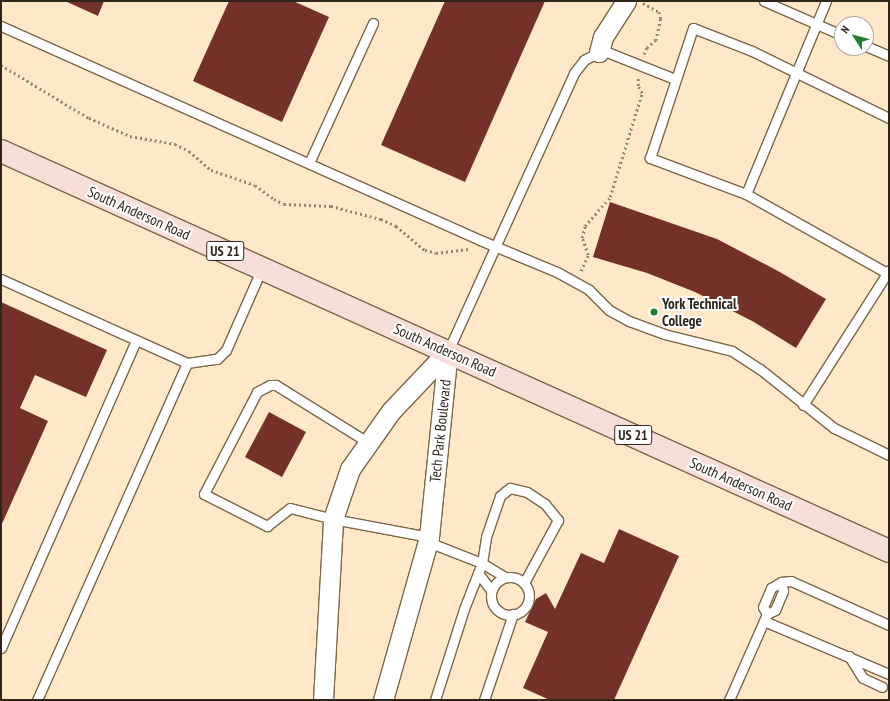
<!DOCTYPE html>
<html>
<head>
<meta charset="utf-8">
<style>
  body { margin:0 }
  #map { position:relative; width:890px; height:701px; overflow:hidden; background:#ffe8c7; font-family:"PT Sans Narrow",sans-serif }
  div>[style] { position:absolute }
  .building>* { inset:0; background:#743129 }
  .path>* { height:2.5px; margin-top:-1.25px; transform-origin:0; background:repeating-linear-gradient(90deg,#95856f 0 2px,transparent 0 5px) }
  .roads { filter:drop-shadow(1px 0 #7a6649) drop-shadow(-1px 0 #7a6649) drop-shadow(0 1px #7a6649) drop-shadow(0 -1px #7a6649) }
  .lane>* { height:9px; margin:-4.5px; padding:0 4.5px; transform-origin:4.5px; border-radius:4.5px; background:#fff }
  .lane>.ring { margin:-4.5px; padding:0; box-sizing:content-box; background:none; border:9px solid #fff; border-radius:50% }
  .street>* { height:19px; margin:-9.5px; padding:0 9.5px; transform-origin:9.5px; border-radius:9.5px; background:#fff }
  .primary>* { height:22px; margin:-11px; padding:0 11px; transform-origin:11px; border-radius:11px; background:#f8ded9 }
  .dots>* { width:11px; height:11px; translate:-50% -50%; box-sizing:border-box; border:2px solid #fff; border-radius:50% }
  span { translate:-50% -50%; white-space:nowrap; text-align:center; line-height:1.15; -webkit-text-stroke:4px #fff; paint-order:stroke }
  .shield-label span { padding:1px 3px; background:#fff; border:1px solid; border-radius:3px; -webkit-text-stroke-width:0 }
  .shield-label { font-size:14px; color:#2f261a; font-weight:700 }
  .street-label { font-size:15px; color:#2f261a }
  .poi-label { font-size:15px; color:#2f261a; font-weight:700 }
  .left { translate:0 -50%; text-align:left }
  .frame { position:absolute; inset:0; border:2px solid #2f261a; pointer-events:none }
  .north { position:absolute; left:834px; top:16px; width:40px; height:40px; box-sizing:border-box; background:#fff; border:1px solid #aca8a3; border-radius:50%; rotate:306deg; font-size:11px; font-weight:700; line-height:16px; text-align:center; color:#2f261a }
  .north::after { content:''; display:block; margin:auto; width:14px; height:18px; background:#237f30; clip-path:polygon(50% 0,100% 100%,50% 72%,0 100%) }
</style>
</head>
<body>
<div id="map">
  <div class="building">
    <div style="clip-path:polygon(65px 1px,104px 1px,98px 16px)"></div>
    <div style="clip-path:polygon(229px 1px,293px 1px,329px 17px,282px 122px,193px 81px)"></div>
    <div style="clip-path:polygon(445px 1px,545px 1px,465px 182px,381px 145px)"></div>
    <div style="clip-path:polygon(610px 202px,717px 239px,778px 271px,826px 299px,796px 348px,754px 322px,695px 292px,647px 273px,593px 257px)"></div>
    <div style="clip-path:polygon(1px 302px,107px 350px,86px 397px,35px 375px,20px 408px,48px 421px,1px 526px)"></div>
    <div style="clip-path:polygon(269px 412px,306px 432px,282px 477px,245px 457px)"></div>
    <div style="clip-path:polygon(619px 529px,679px 556px,614px 700px,550px 700px,523px 688px,548px 632px,525px 622px,536px 599px,546px 593px,555px 609px,581px 553px,604px 563px)"></div>
  </div>
  <div class="path">
    <div style="left:643px;top:3px;width:18px;rotate:29deg"></div>
    <div style="left:659px;top:12px;width:7px;rotate:74deg"></div>
    <div style="left:661px;top:19px;width:22px;rotate:103deg"></div>
    <div style="left:656px;top:40px;width:12px;rotate:138deg"></div>
    <div style="left:647px;top:48px;width:8px;rotate:113deg"></div>
    <div style="left:1px;top:65px;width:103px;rotate:31.1deg"></div>
    <div style="left:89px;top:118px;width:45px;rotate:23.7deg"></div>
    <div style="left:130px;top:136px;width:46px;rotate:10.1deg"></div>
    <div style="left:175px;top:144px;width:16px;rotate:27deg"></div>
    <div style="left:189px;top:151px;width:29px;rotate:41deg"></div>
    <div style="left:211px;top:170px;width:46px;rotate:18.8deg"></div>
    <div style="left:255px;top:185px;width:24px;rotate:36deg"></div>
    <div style="left:274px;top:199px;width:11px;rotate:27deg"></div>
    <div style="left:284px;top:204px;width:47px;rotate:2.4deg"></div>
    <div style="left:331px;top:206px;width:52px;rotate:14.6deg"></div>
    <div style="left:381px;top:219px;width:17px;rotate:25deg"></div>
    <div style="left:396px;top:226px;width:38px;rotate:40deg"></div>
    <div style="left:425px;top:250px;width:11px;rotate:15deg"></div>
    <div style="left:436px;top:253px;width:32px;rotate:-7deg"></div>
    <div style="left:581px;top:271px;width:17px;rotate:-66deg"></div>
    <div style="left:588px;top:255px;width:18px;rotate:-109deg"></div>
    <div style="left:582px;top:238px;width:12px;rotate:-76deg"></div>
    <div style="left:585px;top:226px;width:38px;rotate:-49deg"></div>
    <div style="left:610px;top:197px;width:109px;rotate:-72.9deg"></div>
    <div style="left:642px;top:93px;width:8px;rotate:-120deg"></div>
    <div style="left:638px;top:86px;width:10px;rotate:-90deg"></div>
  </div>
  <div class="roads">
    <div class="lane">
      <div style="left:764px;top:1px;width:85px;rotate:23.6deg"></div>
      <div style="left:1px;top:26px;width:525px;rotate:24.07deg"></div>
      <div style="left:480px;top:240px;width:83px;rotate:22.6deg"></div>
      <div style="left:557px;top:272px;width:37px;rotate:29deg"></div>
      <div style="left:589px;top:290px;width:28px;rotate:45deg"></div>
      <div style="left:609px;top:310px;width:23px;rotate:29deg"></div>
      <div style="left:629px;top:321px;width:37px;rotate:20deg"></div>
      <div style="left:664px;top:334px;width:70px;rotate:14deg"></div>
      <div style="left:732px;top:351px;width:33px;rotate:33deg"></div>
      <div style="left:760px;top:369px;width:95px;rotate:38.6deg"></div>
      <div style="left:834px;top:428px;width:61px;rotate:26.1deg"></div>
      <div style="left:866px;top:46px;width:25px;rotate:23deg"></div>
      <div style="left:309px;top:163px;width:154px;rotate:-65.4deg"></div>
      <div style="left:746px;top:194px;width:209px;rotate:-67.5deg"></div>
      <div style="left:887px;top:273px;width:162px;rotate:-150.7deg"></div>
      <div style="left:746px;top:194px;width:103px;rotate:-159.4deg"></div>
      <div style="left:650px;top:158px;width:137px;rotate:-71.7deg"></div>
      <div style="left:693px;top:28px;width:63px;rotate:21.3deg"></div>
      <div style="left:752px;top:51px;width:153px;rotate:26.1deg"></div>
      <div style="left:1px;top:279px;width:204px;rotate:24.3deg"></div>
      <div style="left:448px;top:351px;width:305px;rotate:-65.6deg"></div>
      <div style="left:574px;top:73px;width:16px;rotate:-52deg"></div>
      <div style="left:584px;top:60px;width:17px;rotate:-28deg"></div>
      <div style="left:599px;top:52px;width:8px"></div>
      <div style="left:607px;top:52px;width:73px;rotate:21.7deg"></div>
      <div style="left:803px;top:405px;width:160px;rotate:-57.5deg"></div>
      <div style="left:369px;top:443px;width:110px;rotate:-148.1deg"></div>
      <div style="left:276px;top:385px;width:6px;rotate:180deg"></div>
      <div style="left:270px;top:385px;width:15px;rotate:152deg"></div>
      <div style="left:257px;top:392px;width:115px;rotate:117.5deg"></div>
      <div style="left:204px;top:494px;width:71px;rotate:26.9deg"></div>
      <div style="left:267px;top:526px;width:29px;rotate:-38deg"></div>
      <div style="left:290px;top:508px;width:44px;rotate:14.3deg"></div>
      <div style="left:333px;top:519px;width:98px;rotate:10.6deg"></div>
      <div style="left:428px;top:542px;width:58px;rotate:21.3deg"></div>
      <div style="left:482px;top:563px;width:49px;rotate:111.4deg"></div>
      <div style="left:464px;top:609px;width:96px;rotate:107.7deg"></div>
      <div style="left:478px;top:573px;width:21px;rotate:53deg"></div>
      <div style="left:505px;top:577px;width:27px;rotate:-149deg"></div>
      <div style="left:482px;top:563px;width:26px;rotate:-81deg"></div>
      <div style="left:486px;top:537px;width:43px;rotate:-71.1deg"></div>
      <div style="left:500px;top:496px;width:13px;rotate:-39deg"></div>
      <div style="left:510px;top:488px;width:17px;rotate:13deg"></div>
      <div style="left:527px;top:492px;width:22px;rotate:34deg"></div>
      <div style="left:545px;top:504px;width:21px;rotate:51deg"></div>
      <div style="left:558px;top:520px;width:72px;rotate:118.4deg"></div>
      <div class="ring" style="left:491px;top:577px;width:29px;height:29px"></div>
      <div style="left:767px;top:614px;width:8px;rotate:-120deg"></div>
      <div style="left:763px;top:607px;width:21px;rotate:-67deg"></div>
      <div style="left:771px;top:588px;width:12px;rotate:-31deg"></div>
      <div style="left:781px;top:582px;width:10px;rotate:-6deg"></div>
      <div style="left:791px;top:581px;width:107px;rotate:24.2deg"></div>
      <div style="left:764px;top:621px;width:136px;rotate:23deg"></div>
      <div style="left:1px;top:648px;width:336px;rotate:-66.3deg"></div>
      <div style="left:849px;top:656px;width:26px;rotate:58deg"></div>
      <div style="left:863px;top:678px;width:21px;rotate:25deg"></div>
      <div style="left:37px;top:700px;width:369px;rotate:-66deg"></div>
      <div style="left:187px;top:363px;width:30px;rotate:-8deg"></div>
      <div style="left:217px;top:359px;width:13px;rotate:-45deg"></div>
      <div style="left:226px;top:350px;width:90px;rotate:-66.3deg"></div>
      <div style="left:484px;top:700px;width:91px;rotate:-71.4deg"></div>
      <div style="left:729px;top:700px;width:94px;rotate:-66.2deg"></div>
      <div style="left:767px;top:614px;width:9px;rotate:-27deg"></div>
      <div style="left:775px;top:610px;width:21px;rotate:-67deg"></div>
      <div style="left:783px;top:591px;width:9px;rotate:-103deg"></div>
    </div>
    <div class="street">
      <div style="left:599px;top:52px;width:16px;rotate:-75deg"></div>
      <div style="left:603px;top:37px;width:43px;rotate:-57.4deg"></div>
      <div style="left:323px;top:700px;width:181px;rotate:-86.8deg"></div>
      <div style="left:333px;top:519px;width:53px;rotate:-71.2deg"></div>
      <div style="left:350px;top:469px;width:71px;rotate:-54.7deg"></div>
      <div style="left:391px;top:411px;width:83px;rotate:-46.5deg"></div>
      <div style="left:383px;top:700px;width:169px;rotate:-74.2deg"></div>
      <div style="left:429px;top:537px;width:187px;rotate:-84.2deg"></div>
    </div>
    <div class="primary">
      <div style="left:1px;top:151px;width:974px;rotate:24.25deg"></div>
    </div>
  </div>
  <div class="dots">
    <div style="left:654px;top:312px;background:#237f30"></div>
  </div>
  <div class="shield-label">
    <span style="left:225px;top:251px">US 21</span>
    <span style="left:633px;top:435px">US 21</span>
  </div>
  <div class="street-label">
    <span style="left:139px;top:213px;rotate:24deg">South Anderson Road</span>
    <span style="left:445px;top:350px;rotate:24deg">South Anderson Road</span>
    <span style="left:440px;top:431px;rotate:-84deg">Tech Park Boulevard</span>
    <span style="left:741px;top:484px;rotate:24deg">South Anderson Road</span>
  </div>
  <div class="poi-label">
    <span class="left" style="left:662px;top:312px">York Technical<br>College</span>
  </div>
  <div class="frame"></div>
  <div class="north">N</div>
</div>
</body>
</html>
